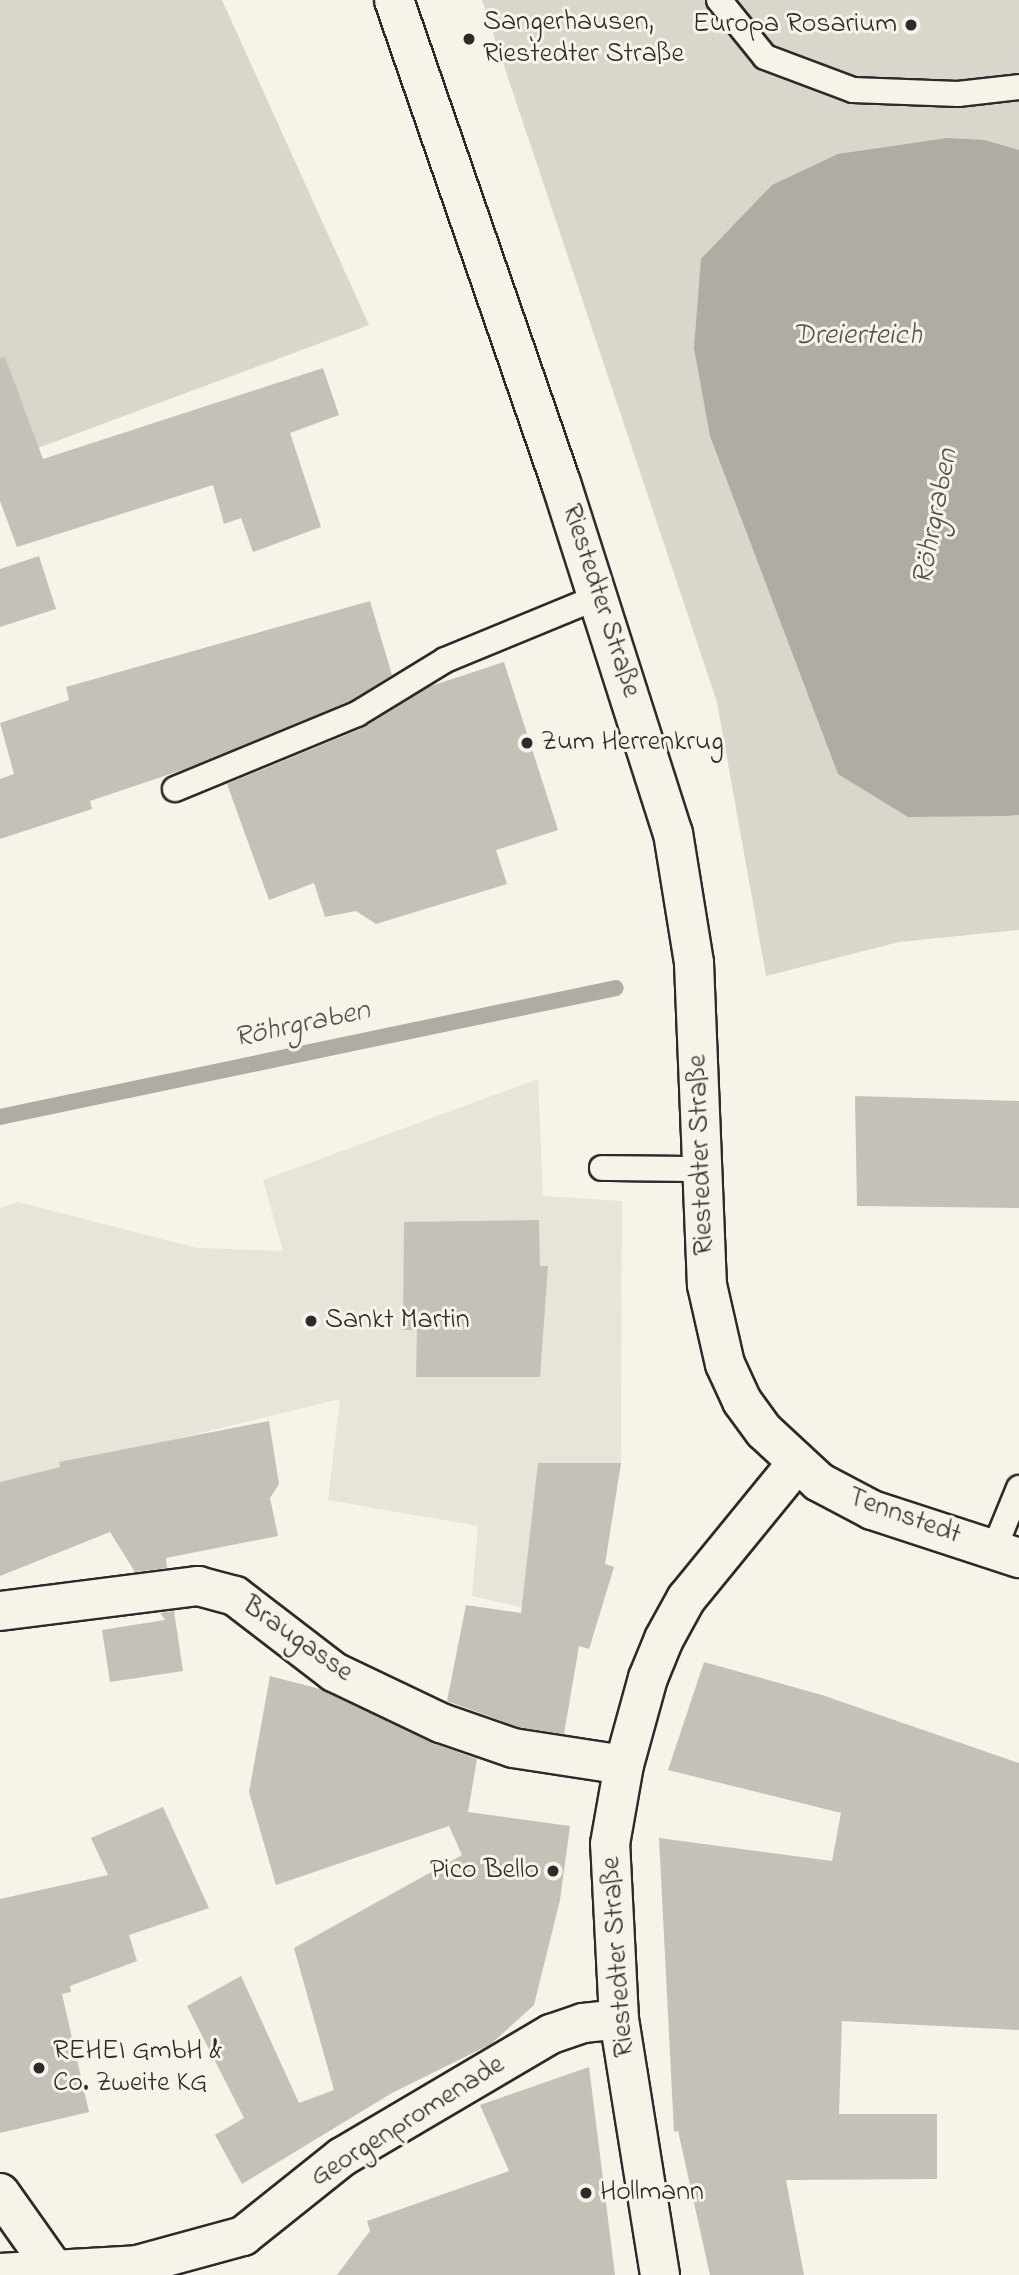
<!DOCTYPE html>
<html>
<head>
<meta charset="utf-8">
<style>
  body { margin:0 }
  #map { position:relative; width:1019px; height:2275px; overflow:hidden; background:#f7f3e8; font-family:"Indie Flower",sans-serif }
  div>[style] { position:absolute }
  .built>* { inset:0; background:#e8e4da }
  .green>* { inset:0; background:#dad6cc }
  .water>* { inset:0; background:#afaca4 }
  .stream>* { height:16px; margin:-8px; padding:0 8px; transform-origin:8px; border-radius:8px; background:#afaca4 }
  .building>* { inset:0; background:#c4c1b9 }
  .roads { filter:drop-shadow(2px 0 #2b2b2b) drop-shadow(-2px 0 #2b2b2b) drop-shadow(0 2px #2b2b2b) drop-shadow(0 -2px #2b2b2b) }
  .lane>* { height:24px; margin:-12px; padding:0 12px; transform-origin:12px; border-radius:12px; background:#f7f3e8 }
  .street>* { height:38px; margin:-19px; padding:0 19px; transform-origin:19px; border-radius:19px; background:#f7f3e8 }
  .secondary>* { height:38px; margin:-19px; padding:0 19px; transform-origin:19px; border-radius:19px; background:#f7f3e8 }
  .dots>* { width:19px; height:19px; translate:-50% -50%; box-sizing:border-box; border:4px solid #f7f3e8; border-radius:50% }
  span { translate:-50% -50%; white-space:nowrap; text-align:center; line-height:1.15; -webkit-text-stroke:6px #f7f3e8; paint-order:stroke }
  .poi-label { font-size:28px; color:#2b2b2b }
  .left { translate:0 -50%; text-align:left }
  .right { translate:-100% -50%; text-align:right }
  .street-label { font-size:28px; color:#2b2b2b }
  .water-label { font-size:30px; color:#53524f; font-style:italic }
</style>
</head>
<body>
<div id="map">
  <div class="built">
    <div style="clip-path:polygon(538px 1079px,543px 1196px,622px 1201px,621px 1463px,605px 1563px,614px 1567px,589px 1649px,524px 1608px,472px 1596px,478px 1526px,328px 1500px,340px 1399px,0 1482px,0 1208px,18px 1202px,197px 1248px,283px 1251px,263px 1180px)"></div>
  </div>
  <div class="green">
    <div style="clip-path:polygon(0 0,222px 0,369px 325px,0 462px)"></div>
    <div style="clip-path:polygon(482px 0,1019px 0,1019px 930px,899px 942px,766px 976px,717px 702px)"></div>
  </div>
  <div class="water">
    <div style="clip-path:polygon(947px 138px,984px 140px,1019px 150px,1019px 815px,1005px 816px,908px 817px,838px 774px,710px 436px,694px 348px,701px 259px,772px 185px,838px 154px)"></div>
  </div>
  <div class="stream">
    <div style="left:0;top:1117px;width:629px;rotate:-11.83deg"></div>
  </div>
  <div class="building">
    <div style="clip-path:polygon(5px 357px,43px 459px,323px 368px,339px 415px,290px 433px,321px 527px,253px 552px,241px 518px,224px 524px,213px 485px,17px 547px,0 501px,0 358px)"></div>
    <div style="clip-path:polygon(39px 556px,56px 609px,0 627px,0 569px)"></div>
    <div style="clip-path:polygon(370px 601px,392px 675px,350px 701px,185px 769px,90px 801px,92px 809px,0 839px,0 779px,14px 774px,0 723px,69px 700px,66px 687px)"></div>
    <div style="clip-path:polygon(504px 662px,558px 830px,496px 850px,507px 884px,376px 924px,356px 911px,325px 917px,314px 883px,269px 900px,227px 784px,363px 728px,431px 686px)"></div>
    <div style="clip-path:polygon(855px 1096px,1019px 1101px,1019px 1208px,857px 1206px)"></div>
    <div style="clip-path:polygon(539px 1220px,540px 1266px,548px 1266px,540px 1377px,416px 1377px,417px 1330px,403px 1330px,404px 1222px)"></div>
    <div style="clip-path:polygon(269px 1421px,279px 1484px,270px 1498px,278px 1536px,166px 1558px,167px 1568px,135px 1572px,110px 1532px,0 1576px,0 1482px,60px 1467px,59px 1462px)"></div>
    <div style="clip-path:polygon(538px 1463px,621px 1463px,605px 1564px,614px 1567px,589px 1649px,579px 1646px,564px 1734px,518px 1727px,447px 1701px,466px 1605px,521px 1613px)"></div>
    <div style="clip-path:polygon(174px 1611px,183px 1671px,110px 1682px,102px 1630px,165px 1620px,160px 1613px)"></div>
    <div style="clip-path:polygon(704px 1662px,822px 1695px,1019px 1763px,1019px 2030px,842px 2021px,839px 2114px,937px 2114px,937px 2179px,786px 2180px,804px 2275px,710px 2275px,678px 2131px,674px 2132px,659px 1838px,832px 1861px,841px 1813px,668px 1770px)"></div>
    <div style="clip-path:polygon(270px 1676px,320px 1689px,432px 1743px,477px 1759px,468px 1812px,570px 1826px,560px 1900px,534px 2005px,491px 2044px,392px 2093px,242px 2184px,215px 2135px,244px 2118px,187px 2006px,241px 1976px,299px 2103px,334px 2090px,294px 1948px,462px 1855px,449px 1826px,276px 1885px,249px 1792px)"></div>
    <div style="clip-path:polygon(163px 1807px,209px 1908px,129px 1935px,137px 1961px,70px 1986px,71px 1992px,62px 1994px,89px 2112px,0 2133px,0 1899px,108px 1875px,91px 1838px)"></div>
    <div style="clip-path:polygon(589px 2067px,615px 2275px,337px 2275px,370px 2231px,367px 2221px,509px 2171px,480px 2105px)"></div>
  </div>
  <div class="roads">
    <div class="lane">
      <div style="left:719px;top:0;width:73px;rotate:51.1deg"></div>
      <div style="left:765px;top:57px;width:94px;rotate:20.6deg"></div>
      <div style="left:853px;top:90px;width:105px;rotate:2.2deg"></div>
      <div style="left:958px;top:94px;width:61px;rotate:-6.5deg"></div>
      <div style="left:175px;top:789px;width:197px;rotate:-22.4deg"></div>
      <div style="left:357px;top:714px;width:103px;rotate:-31.5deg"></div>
      <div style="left:445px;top:660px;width:165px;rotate:-22.4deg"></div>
      <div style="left:602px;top:1168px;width:101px;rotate:0.6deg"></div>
      <div style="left:994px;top:1549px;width:66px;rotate:-67.7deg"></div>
    </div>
    <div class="street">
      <div style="left:0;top:1611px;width:200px;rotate:-7.2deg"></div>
      <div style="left:198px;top:1586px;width:38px;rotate:15deg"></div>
      <div style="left:235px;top:1596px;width:125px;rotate:37.5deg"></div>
      <div style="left:334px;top:1672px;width:119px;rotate:25.5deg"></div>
      <div style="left:441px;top:1723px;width:76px;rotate:19.1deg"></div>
      <div style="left:513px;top:1748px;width:112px;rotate:8.7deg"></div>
      <div style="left:0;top:2193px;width:97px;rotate:54.7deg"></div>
      <div style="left:0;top:2273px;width:137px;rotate:-3.3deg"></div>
      <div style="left:137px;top:2265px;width:110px;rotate:-15.3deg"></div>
      <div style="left:243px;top:2236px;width:127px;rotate:-38.6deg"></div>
      <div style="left:342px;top:2157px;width:243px;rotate:-30.5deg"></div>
      <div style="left:551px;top:2034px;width:34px;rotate:-19deg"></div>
      <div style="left:583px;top:2023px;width:36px;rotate:-6deg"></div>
      <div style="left:660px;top:2275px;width:259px;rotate:-99.1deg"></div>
      <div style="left:619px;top:2019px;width:175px;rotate:-92.9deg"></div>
      <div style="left:610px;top:1844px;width:80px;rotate:-80deg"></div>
      <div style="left:624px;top:1765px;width:90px;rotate:-74.6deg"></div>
      <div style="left:648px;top:1678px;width:42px;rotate:-67.7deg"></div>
      <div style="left:664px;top:1639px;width:46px;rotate:-61.2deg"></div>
      <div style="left:686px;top:1599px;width:174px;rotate:-50.8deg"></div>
    </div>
    <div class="secondary">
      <div style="left:394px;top:0;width:511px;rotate:70.93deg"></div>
      <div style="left:561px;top:483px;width:367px;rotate:72.3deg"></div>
      <div style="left:673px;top:833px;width:132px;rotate:80.8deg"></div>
      <div style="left:694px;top:963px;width:322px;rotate:87.7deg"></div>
      <div style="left:707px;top:1285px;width:81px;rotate:77.2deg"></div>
      <div style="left:725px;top:1364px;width:41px;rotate:65.3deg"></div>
      <div style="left:742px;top:1401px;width:37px;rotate:54deg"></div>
      <div style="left:764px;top:1431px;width:75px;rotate:42.8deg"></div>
      <div style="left:819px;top:1482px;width:60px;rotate:27.8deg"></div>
      <div style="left:872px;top:1510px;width:155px;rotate:18.1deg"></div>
    </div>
  </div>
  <div class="dots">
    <div style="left:911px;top:25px;background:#2b2b2b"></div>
    <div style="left:469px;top:39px;background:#2b2b2b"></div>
    <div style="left:527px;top:743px;background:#2b2b2b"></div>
    <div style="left:311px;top:1321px;background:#2b2b2b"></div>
    <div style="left:553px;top:1871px;background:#2b2b2b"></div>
    <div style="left:39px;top:2068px;background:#2b2b2b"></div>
    <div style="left:586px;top:2193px;background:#2b2b2b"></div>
  </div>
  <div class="poi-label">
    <span class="left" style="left:483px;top:39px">Sangerhausen,<br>Riestedter Straße</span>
    <span class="right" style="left:897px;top:25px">Europa Rosarium</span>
    <span class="left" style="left:541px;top:743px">Zum Herrenkrug</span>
    <span class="left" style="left:325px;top:1321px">Sankt Martin</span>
    <span class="right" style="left:539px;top:1871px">Pico Bello</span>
    <span class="left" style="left:53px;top:2068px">REHEI GmbH &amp;<br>Co. Zweite KG</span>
    <span class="left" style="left:600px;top:2193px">Hollmann</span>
  </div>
  <div class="street-label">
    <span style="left:600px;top:601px;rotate:72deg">Riestedter Straße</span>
    <span style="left:702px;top:1155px;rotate:-92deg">Riestedter Straße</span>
    <span style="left:904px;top:1517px;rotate:20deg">Tennstedt</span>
    <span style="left:297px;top:1640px;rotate:35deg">Braugasse</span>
    <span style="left:619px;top:1957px;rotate:-94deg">Riestedter Straße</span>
    <span style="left:408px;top:2122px;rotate:-32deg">Georgenpromenade</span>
  </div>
  <div class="water-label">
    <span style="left:857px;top:336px">Dreierteich</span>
    <span style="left:936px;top:517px;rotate:-79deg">Röhrgraben</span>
    <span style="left:302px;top:1025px;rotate:-12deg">Röhrgraben</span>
  </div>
</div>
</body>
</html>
